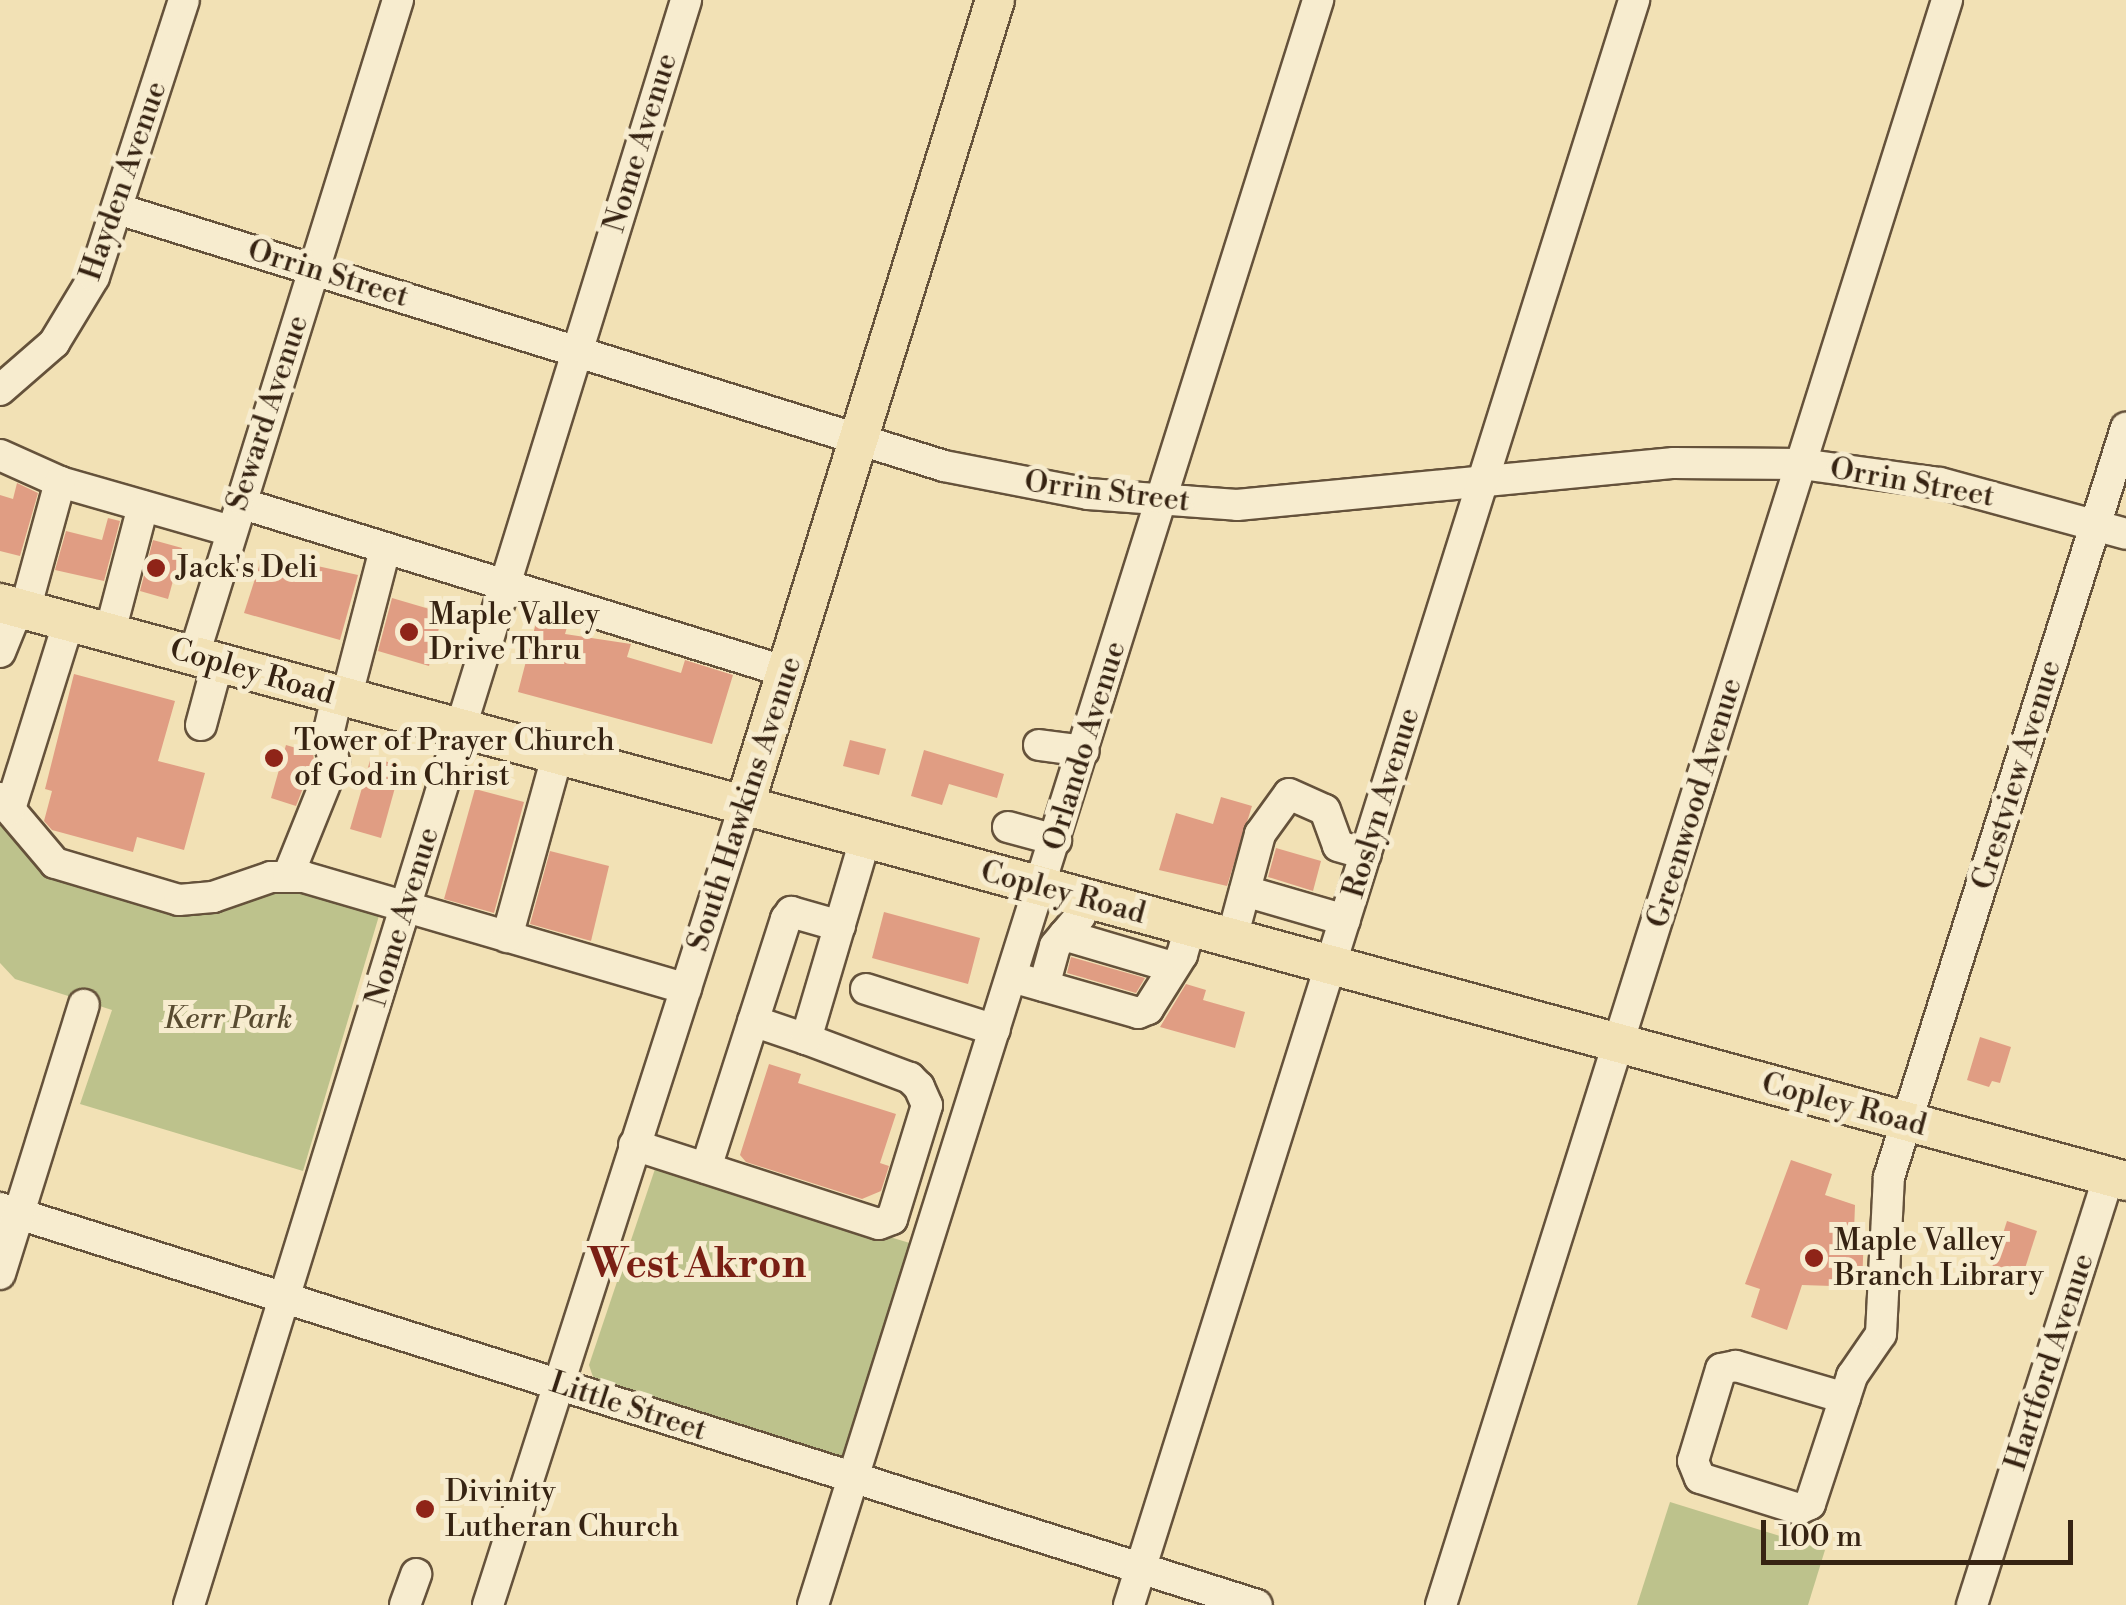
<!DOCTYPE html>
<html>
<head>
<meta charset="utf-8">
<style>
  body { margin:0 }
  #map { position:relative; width:2126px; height:1605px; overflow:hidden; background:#f2e1b5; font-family:"Libre Bodoni",serif }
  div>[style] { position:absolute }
  .green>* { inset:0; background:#bdc28c }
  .building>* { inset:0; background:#e09d83 }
  .roads { filter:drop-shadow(2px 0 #65523b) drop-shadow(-2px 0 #65523b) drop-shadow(0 2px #65523b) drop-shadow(0 -2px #65523b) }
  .minor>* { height:30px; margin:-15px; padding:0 15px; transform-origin:15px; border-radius:15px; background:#f7eccf }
  .major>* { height:38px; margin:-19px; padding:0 19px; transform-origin:19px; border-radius:19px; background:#f2e1b5 }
  .dots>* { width:28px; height:28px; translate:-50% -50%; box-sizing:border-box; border:5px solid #f7eccf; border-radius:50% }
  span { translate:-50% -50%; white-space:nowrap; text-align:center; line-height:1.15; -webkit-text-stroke:10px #f7eccf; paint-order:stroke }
  .street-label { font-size:30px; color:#362312 }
  .poi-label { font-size:30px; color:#362312 }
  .left { translate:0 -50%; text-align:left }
  .park-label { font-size:30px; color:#584b30; font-style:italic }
  .district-label { font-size:40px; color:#7a1f14; font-weight:700 }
  .scale { position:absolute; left:1761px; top:1520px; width:312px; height:45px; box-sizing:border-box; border:5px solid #362312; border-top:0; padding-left:12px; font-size:30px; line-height:35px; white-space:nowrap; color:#362312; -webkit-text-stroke:8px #f7eccf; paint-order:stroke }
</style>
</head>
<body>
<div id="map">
  <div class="green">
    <div style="clip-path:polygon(0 816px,47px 869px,178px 914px,278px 882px,381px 909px,303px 1171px,80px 1104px,112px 1010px,15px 979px,0 963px)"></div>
    <div style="clip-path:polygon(656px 1166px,913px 1244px,851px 1452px,833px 1459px,595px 1383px,589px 1365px)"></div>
    <div style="clip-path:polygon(1670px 1502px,1825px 1550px,1808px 1605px,1637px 1605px)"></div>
  </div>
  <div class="building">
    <div style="clip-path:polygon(17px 483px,38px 493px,20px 556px,0 551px,0 495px,13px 499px)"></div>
    <div style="clip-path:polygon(108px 518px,120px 521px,104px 581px,55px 570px,66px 531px,102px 540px)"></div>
    <div style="clip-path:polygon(153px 540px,182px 548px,168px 599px,140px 591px)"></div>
    <div style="clip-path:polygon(263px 554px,358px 575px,340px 640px,244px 613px)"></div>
    <div style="clip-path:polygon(392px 598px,443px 613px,429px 666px,378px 651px)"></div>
    <div style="clip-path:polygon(538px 615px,568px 624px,565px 634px,631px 644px,627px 657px,681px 673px,685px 660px,733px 675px,712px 744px,518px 692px)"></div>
    <div style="clip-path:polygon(74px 674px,175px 701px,158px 761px,205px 773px,184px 850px,137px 837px,133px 852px,52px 830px,44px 821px,52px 791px,45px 789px)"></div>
    <div style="clip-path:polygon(850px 740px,886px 749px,879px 775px,843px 766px)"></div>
    <div style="clip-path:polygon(286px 745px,313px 753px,314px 760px,296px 806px,271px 798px)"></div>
    <div style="clip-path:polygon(924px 750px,1004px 774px,997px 798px,949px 784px,942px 805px,911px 796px)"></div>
    <div style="clip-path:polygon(371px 757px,401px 766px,381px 838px,350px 829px)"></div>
    <div style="clip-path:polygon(475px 789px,524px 802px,494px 913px,444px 899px)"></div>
    <div style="clip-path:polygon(1221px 797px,1252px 806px,1227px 886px,1159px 870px,1176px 813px,1213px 824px)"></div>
    <div style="clip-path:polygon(1276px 848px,1321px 861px,1313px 891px,1268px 877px)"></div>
    <div style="clip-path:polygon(550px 851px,609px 866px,591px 941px,530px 924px)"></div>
    <div style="clip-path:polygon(884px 912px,980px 938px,968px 984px,872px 958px)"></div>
    <div style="clip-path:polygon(1071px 957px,1145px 978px,1136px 993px,1067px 973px)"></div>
    <div style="clip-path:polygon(1186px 984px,1206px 990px,1203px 1000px,1245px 1012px,1235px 1048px,1160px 1027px)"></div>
    <div style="clip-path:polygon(1980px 1037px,2011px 1047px,2000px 1083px,1992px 1081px,1989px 1087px,1967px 1080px)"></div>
    <div style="clip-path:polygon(769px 1064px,801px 1074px,798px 1083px,896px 1114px,880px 1163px,889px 1166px,881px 1191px,862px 1199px,746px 1162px,740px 1155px)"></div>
    <div style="clip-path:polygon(1791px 1160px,1832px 1174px,1825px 1195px,1855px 1205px,1854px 1232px,1864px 1232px,1862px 1287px,1802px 1285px,1787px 1330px,1751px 1317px,1760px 1289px,1745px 1284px)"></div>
    <div style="clip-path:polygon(2007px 1221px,2037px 1231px,2020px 1284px,1990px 1274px)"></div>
  </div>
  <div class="roads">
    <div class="minor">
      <div style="left:118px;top:209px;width:865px;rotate:17.28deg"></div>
      <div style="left:944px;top:466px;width:147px;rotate:11deg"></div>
      <div style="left:1088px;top:494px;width:149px;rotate:4.2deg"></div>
      <div style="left:1237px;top:505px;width:439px;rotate:-5.5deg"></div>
      <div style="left:1674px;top:463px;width:127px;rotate:0.5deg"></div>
      <div style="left:1801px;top:464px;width:140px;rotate:7.8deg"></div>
      <div style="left:1940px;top:483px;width:193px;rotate:15.3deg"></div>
      <div style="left:0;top:390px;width:72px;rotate:-41deg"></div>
      <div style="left:54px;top:343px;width:77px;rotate:-58.8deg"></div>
      <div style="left:94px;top:277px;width:291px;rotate:-72deg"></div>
      <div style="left:0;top:455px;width:66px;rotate:24.2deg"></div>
      <div style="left:60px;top:482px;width:178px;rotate:16deg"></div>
      <div style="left:240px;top:503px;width:573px;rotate:17.17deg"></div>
      <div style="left:25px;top:610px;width:133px;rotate:-74.7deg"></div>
      <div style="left:110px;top:632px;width:130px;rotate:-75.3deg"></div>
      <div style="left:0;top:652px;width:48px;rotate:-67.8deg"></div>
      <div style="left:194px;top:655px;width:686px;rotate:-72.7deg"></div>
      <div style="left:346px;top:699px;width:155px;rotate:-75.4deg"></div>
      <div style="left:201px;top:725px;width:65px;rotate:-74.9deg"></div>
      <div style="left:1039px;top:745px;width:45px;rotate:7.6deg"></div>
      <div style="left:0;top:798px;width:85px;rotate:49.8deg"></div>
      <div style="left:55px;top:863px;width:129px;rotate:16.6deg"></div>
      <div style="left:179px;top:900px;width:34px;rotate:-5deg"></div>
      <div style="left:213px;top:897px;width:61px;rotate:-19deg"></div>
      <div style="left:271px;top:877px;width:33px"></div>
      <div style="left:304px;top:877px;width:398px;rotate:16.3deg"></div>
      <div style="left:10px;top:809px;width:197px;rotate:-72.6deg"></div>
      <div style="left:1008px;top:827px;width:50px;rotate:15.2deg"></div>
      <div style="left:288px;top:876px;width:123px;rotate:-68deg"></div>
      <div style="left:334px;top:762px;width:28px;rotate:-103deg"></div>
      <div style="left:328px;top:735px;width:40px;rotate:-77deg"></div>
      <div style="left:1245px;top:891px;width:104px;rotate:16.2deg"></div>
      <div style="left:1064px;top:935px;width:109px;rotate:16.4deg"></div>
      <div style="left:507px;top:937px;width:187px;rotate:-74.5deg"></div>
      <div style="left:1232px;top:938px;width:108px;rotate:-74.9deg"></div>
      <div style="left:1260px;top:834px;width:49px;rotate:-54.1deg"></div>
      <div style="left:1289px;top:794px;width:39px;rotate:24deg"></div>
      <div style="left:1325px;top:810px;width:38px;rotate:70deg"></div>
      <div style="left:1338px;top:846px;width:29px;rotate:16deg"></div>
      <div style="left:1012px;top:977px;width:131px;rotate:15.9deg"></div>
      <div style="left:1138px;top:1013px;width:11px;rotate:-22deg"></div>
      <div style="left:1148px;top:1009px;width:64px;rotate:-57.8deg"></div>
      <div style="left:1182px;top:955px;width:29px;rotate:-74deg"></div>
      <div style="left:1044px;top:986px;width:41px;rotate:-74.6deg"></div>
      <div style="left:1055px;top:946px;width:39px;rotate:-50deg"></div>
      <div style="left:1080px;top:916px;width:18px;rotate:-74deg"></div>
      <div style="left:866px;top:989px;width:135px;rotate:17.6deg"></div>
      <div style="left:753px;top:1021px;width:56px;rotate:18.8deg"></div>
      <div style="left:634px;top:1145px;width:257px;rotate:17.9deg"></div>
      <div style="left:879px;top:1224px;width:14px;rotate:-21deg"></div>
      <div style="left:892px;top:1219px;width:119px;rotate:-72.9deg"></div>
      <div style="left:927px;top:1105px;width:20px;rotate:-114deg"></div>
      <div style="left:919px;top:1087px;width:13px;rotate:-135deg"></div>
      <div style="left:910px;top:1078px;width:111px;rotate:-159.4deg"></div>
      <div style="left:806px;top:1039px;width:208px;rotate:-73.5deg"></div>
      <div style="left:706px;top:1168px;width:262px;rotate:-72.2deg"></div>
      <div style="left:786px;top:919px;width:9px;rotate:-54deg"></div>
      <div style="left:791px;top:912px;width:51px;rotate:15.9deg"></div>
      <div style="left:0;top:1208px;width:1318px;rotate:17.53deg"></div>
      <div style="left:0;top:1274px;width:282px;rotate:-72.7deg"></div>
      <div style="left:1845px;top:1398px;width:114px;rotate:-163.6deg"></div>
      <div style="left:1736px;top:1366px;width:15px;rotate:169deg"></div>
      <div style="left:1721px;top:1369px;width:96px;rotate:106.9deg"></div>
      <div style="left:1693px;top:1461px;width:18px;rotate:68deg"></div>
      <div style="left:1700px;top:1478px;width:104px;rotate:17.4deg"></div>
      <div style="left:1799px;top:1509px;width:12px;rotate:-24deg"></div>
      <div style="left:1810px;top:1504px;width:135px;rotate:-71.8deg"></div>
      <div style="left:1852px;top:1376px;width:51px;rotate:-55.4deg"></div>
      <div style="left:1881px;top:1334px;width:157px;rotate:-87.1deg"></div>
      <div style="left:1889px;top:1177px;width:786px;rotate:-72.44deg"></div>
      <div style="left:189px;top:1605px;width:1680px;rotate:-72.79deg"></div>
      <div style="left:405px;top:1605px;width:33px;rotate:-70deg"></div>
      <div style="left:488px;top:1605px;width:838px;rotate:-72.21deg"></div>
      <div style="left:813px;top:1605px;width:1683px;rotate:-72.53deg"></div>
      <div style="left:1129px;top:1605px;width:1683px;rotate:-72.53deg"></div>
      <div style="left:1441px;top:1605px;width:1683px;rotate:-72.5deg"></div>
      <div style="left:1972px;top:1605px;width:450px;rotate:-72.3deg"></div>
    </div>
    <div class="major">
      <div style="left:0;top:603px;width:2203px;rotate:15.21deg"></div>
      <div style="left:744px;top:807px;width:845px;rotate:-72.72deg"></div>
    </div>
  </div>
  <div class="dots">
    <div style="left:156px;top:568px;background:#8f2418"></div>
    <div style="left:409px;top:632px;background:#8f2418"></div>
    <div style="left:274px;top:758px;background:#8f2418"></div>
    <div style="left:1814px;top:1258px;background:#8f2418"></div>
    <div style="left:425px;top:1509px;background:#8f2418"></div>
  </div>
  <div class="street-label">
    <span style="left:641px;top:143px;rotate:-73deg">Nome Avenue</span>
    <span style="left:124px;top:181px;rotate:-71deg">Hayden Avenue</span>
    <span style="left:328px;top:274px;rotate:17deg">Orrin Street</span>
    <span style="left:268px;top:413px;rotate:-72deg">Seward Avenue</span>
    <span style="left:1912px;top:483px;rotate:10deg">Orrin Street</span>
    <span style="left:1107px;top:492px;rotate:7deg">Orrin Street</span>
    <span style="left:252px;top:672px;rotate:16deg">Copley Road</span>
    <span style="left:1085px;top:746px;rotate:-73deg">Orlando Avenue</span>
    <span style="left:2017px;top:775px;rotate:-73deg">Crestview Avenue</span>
    <span style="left:1382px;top:803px;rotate:-73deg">Roslyn Avenue</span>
    <span style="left:1695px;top:803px;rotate:-73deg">Greenwood Avenue</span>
    <span style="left:745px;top:804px;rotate:-72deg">South Hawkins Avenue</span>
    <span style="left:1063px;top:893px;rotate:15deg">Copley Road</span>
    <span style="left:403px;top:917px;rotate:-73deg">Nome Avenue</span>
    <span style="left:1844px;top:1105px;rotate:15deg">Copley Road</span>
    <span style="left:2050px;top:1362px;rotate:-72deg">Hartford Avenue</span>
    <span style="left:628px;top:1407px;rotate:18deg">Little Street</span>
  </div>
  <div class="poi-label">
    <span class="left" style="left:176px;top:568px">Jack's Deli</span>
    <span class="left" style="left:429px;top:632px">Maple Valley<br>Drive Thru</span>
    <span class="left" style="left:294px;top:758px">Tower of Prayer Church<br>of God in Christ</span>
    <span class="left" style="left:1834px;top:1258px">Maple Valley<br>Branch Library</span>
    <span class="left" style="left:445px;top:1509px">Divinity<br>Lutheran Church</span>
  </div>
  <div class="park-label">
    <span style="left:228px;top:1019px">Kerr Park</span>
  </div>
  <div class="district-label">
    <span style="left:697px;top:1265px">West Akron</span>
  </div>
  <div class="scale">100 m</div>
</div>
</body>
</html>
